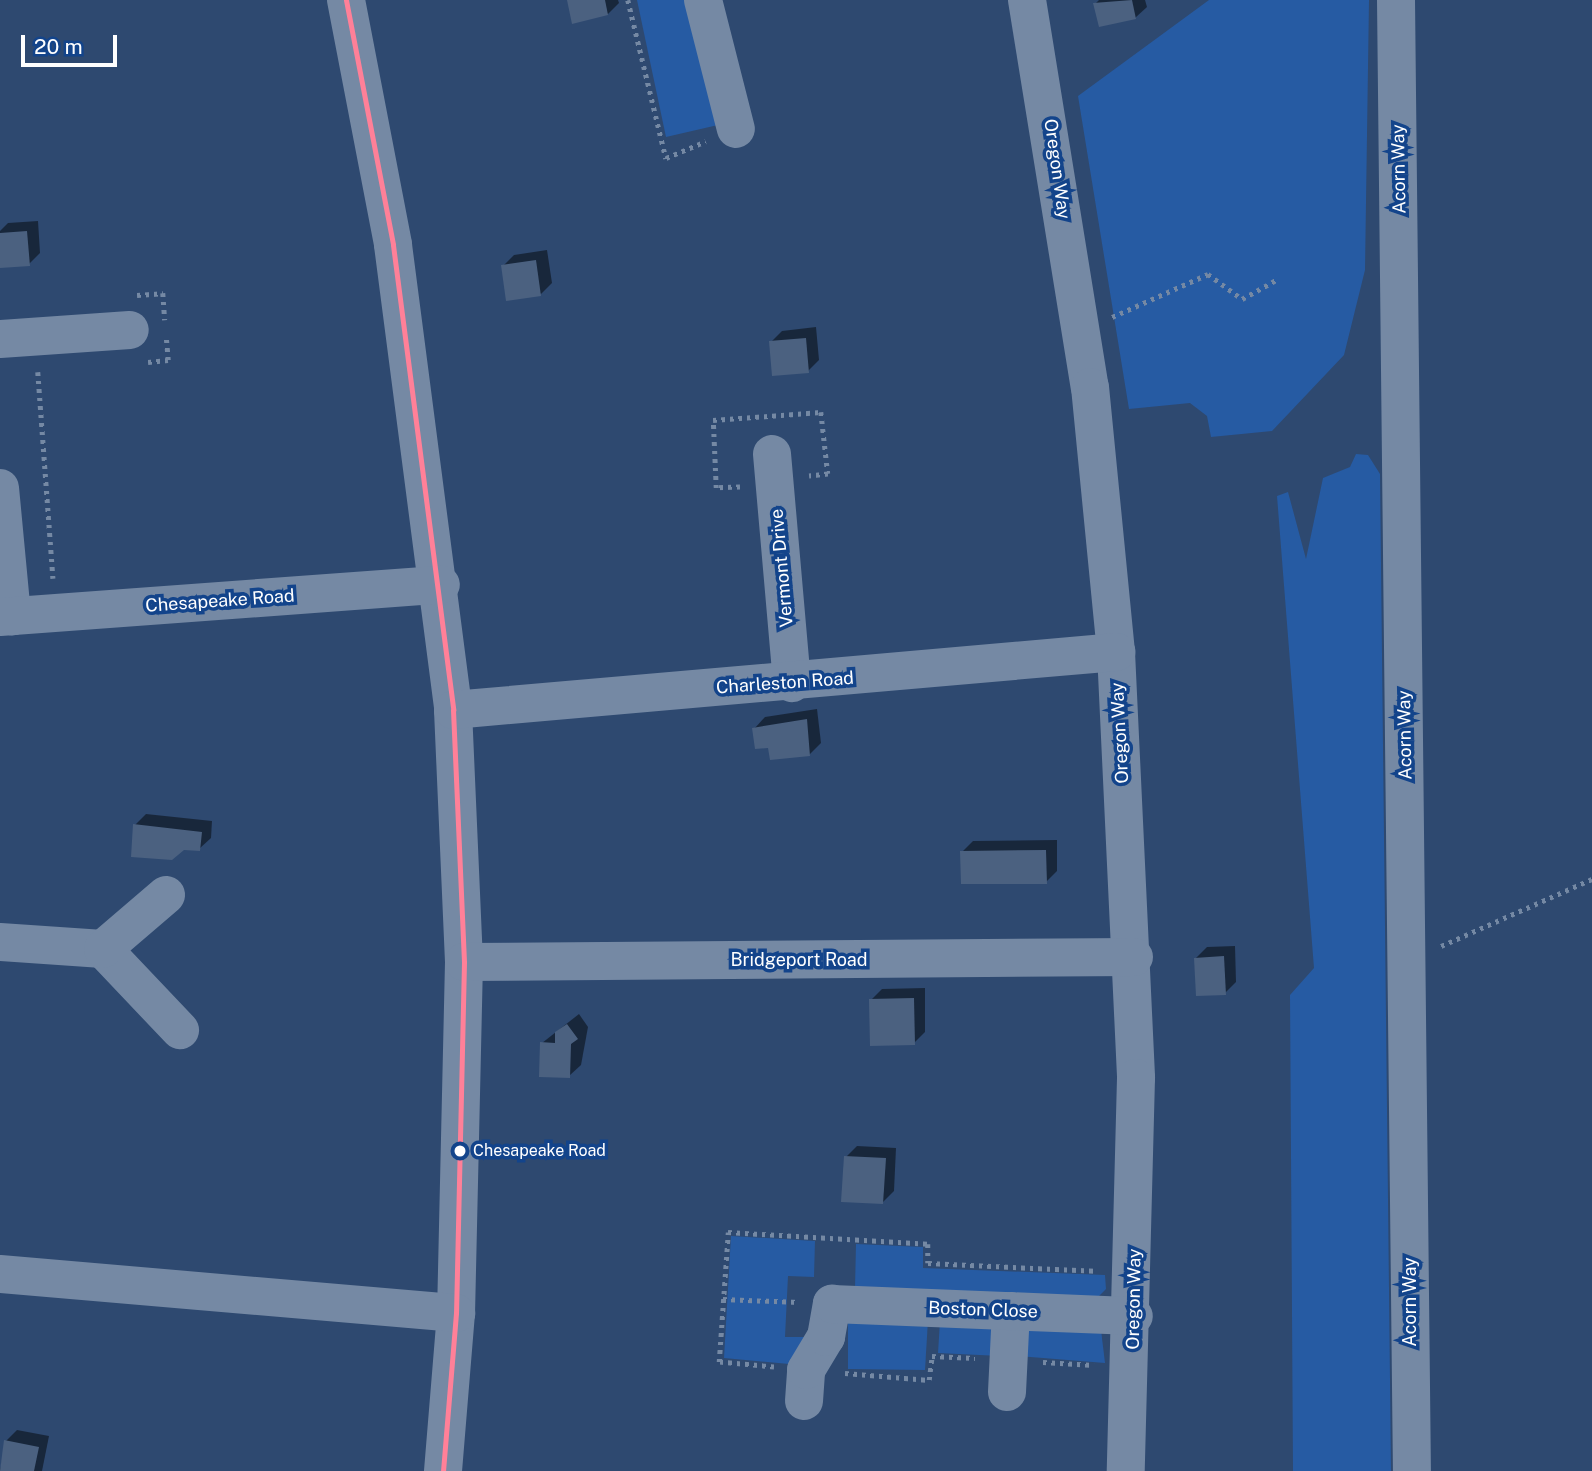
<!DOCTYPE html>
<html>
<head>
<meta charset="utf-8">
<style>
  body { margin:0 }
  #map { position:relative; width:1592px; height:1471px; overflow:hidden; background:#2e4970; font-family:"Public Sans",sans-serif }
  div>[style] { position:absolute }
  .green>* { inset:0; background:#265ba3 }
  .shadow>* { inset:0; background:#0007 }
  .building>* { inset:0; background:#4b6180 }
  .path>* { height:4.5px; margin-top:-2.25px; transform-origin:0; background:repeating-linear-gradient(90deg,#7589a4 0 3.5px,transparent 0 8.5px) }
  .minor>* { height:38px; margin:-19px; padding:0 19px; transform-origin:19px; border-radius:19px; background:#7589a4 }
  .bus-1>* { height:5px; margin:-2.5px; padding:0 2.5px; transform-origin:2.5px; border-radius:2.5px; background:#ff8098 }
  .dots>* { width:19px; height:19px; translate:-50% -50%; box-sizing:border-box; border:4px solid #13448b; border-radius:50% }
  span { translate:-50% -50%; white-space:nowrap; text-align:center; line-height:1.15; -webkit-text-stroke:7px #13448b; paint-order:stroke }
  .bus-label { font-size:16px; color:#fff }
  .left { translate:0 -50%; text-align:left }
  .street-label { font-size:18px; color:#fff }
  .scale { position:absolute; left:21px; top:35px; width:96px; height:32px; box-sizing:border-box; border:4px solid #fff; border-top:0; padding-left:9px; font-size:21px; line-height:24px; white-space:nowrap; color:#fff; -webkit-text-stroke:5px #13448b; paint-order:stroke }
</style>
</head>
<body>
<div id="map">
  <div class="green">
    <div style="clip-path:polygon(637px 0,687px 0,718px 125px,666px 137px)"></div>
    <div style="clip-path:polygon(1209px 0,1369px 0,1365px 270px,1344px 355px,1272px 431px,1211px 437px,1207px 416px,1190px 403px,1129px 409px,1078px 96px)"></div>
    <div style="clip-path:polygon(1356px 454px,1368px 455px,1380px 474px,1391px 1471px,1293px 1471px,1290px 995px,1314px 968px,1277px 496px,1288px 492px,1306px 559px,1323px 478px,1350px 467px)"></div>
    <div style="clip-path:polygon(731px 1236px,815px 1241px,814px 1277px,788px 1276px,785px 1337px,812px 1337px,800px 1365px,724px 1358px)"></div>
    <div style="clip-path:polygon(856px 1244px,923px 1247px,923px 1268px,1105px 1275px,1106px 1289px,1094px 1301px,855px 1288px)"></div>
    <div style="clip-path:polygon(848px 1317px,928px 1320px,925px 1370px,848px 1369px)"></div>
    <div style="clip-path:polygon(940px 1321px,992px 1325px,1000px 1356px,938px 1353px)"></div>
    <div style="clip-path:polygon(1034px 1323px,1101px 1330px,1105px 1363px,1018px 1356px,1019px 1339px)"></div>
  </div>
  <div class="shadow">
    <div style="clip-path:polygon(568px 0,618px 0,619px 3px,608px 14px)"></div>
    <div style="clip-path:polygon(1099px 0,1145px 0,1147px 7px,1135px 18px,1095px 4px)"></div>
    <div style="clip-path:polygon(38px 221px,40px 253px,29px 264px,0 267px,0 231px,8px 223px)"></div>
    <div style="clip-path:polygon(547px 250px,552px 283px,541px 294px,503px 266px,514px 255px)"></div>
    <div style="clip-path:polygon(816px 327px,819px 360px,808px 371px,771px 342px,782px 331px)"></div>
    <div style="clip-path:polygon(817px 709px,821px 743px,809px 755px,770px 746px,754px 729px,765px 717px)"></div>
    <div style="clip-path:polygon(146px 814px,212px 821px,211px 838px,199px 849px,135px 825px)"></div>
    <div style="clip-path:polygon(1057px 840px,1057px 871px,1046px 882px,962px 852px,973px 841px)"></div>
    <div style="clip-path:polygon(1235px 946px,1236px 982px,1225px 993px,1196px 958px,1207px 947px)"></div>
    <div style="clip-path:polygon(925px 988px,925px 1032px,914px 1043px,871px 1000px,882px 989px)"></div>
    <div style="clip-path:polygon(579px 1014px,588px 1027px,581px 1065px,569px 1076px,542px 1043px)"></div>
    <div style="clip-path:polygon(857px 1146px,896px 1148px,894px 1191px,883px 1202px,846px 1157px)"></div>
    <div style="clip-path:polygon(17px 1430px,49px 1436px,42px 1471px,0 1471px,6px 1441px)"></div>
  </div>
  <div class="building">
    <div style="clip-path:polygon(567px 0,605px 0,608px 15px,572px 24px)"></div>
    <div style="clip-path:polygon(1132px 0,1136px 19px,1099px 27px,1093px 3px)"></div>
    <div style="clip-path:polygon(27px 231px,30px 266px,0 268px,0 233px)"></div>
    <div style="clip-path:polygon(536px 260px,541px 296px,506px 301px,501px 265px)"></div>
    <div style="clip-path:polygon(806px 338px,809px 373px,772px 376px,769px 341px)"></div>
    <div style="clip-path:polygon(807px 719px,810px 756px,770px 760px,768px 748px,755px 749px,752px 728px)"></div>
    <div style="clip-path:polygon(133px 824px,202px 832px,200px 851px,184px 850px,172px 860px,131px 857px)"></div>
    <div style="clip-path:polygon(1046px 850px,1047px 884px,961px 884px,960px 851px)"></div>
    <div style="clip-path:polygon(1224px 956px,1226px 995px,1196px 996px,1194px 958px)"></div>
    <div style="clip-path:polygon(914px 998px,915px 1045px,870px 1046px,869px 999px)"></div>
    <div style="clip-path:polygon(567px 1024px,578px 1039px,571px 1044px,570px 1078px,539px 1077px,540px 1042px,555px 1043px,555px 1032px)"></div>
    <div style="clip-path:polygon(844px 1156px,886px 1158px,883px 1204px,841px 1202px)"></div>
    <div style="clip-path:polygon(4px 1440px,39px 1447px,34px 1471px,0 1471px)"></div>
  </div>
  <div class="path">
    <div style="left:628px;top:0;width:163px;rotate:76.5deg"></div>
    <div style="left:666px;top:158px;width:43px;rotate:-23deg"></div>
    <div style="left:137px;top:295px;width:26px;rotate:-4deg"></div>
    <div style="left:163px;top:293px;width:27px;rotate:86deg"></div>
    <div style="left:1112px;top:317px;width:105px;rotate:-24.1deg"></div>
    <div style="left:1208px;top:274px;width:42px;rotate:36.3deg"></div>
    <div style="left:1242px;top:299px;width:41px;rotate:-29.1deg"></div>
    <div style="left:148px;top:362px;width:20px;rotate:-6deg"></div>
    <div style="left:168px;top:360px;width:24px;rotate:-95deg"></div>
    <div style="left:38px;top:372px;width:207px;rotate:85.8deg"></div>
    <div style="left:740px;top:487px;width:24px;rotate:178deg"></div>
    <div style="left:716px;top:488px;width:68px;rotate:-92.5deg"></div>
    <div style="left:713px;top:420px;width:108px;rotate:-4.2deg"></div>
    <div style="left:821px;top:412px;width:62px;rotate:83.6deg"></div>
    <div style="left:828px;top:474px;width:19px;rotate:174deg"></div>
    <div style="left:1441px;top:946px;width:165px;rotate:-23.9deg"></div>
    <div style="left:723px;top:1299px;width:76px;rotate:2.3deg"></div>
    <div style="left:1043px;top:1362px;width:51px;rotate:3.4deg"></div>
    <div style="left:774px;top:1367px;width:55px;rotate:-174.8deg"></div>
    <div style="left:719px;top:1362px;width:130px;rotate:-86deg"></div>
    <div style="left:728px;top:1232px;width:200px;rotate:3.4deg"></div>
    <div style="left:928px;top:1244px;width:19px;rotate:90deg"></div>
    <div style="left:928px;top:1263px;width:167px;rotate:2.7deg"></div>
    <div style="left:845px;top:1373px;width:84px;rotate:4.8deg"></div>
    <div style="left:929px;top:1380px;width:24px;rotate:-83deg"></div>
    <div style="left:932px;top:1356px;width:43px;rotate:2.7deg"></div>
  </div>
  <div class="minor">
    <div style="left:346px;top:0;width:249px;rotate:79.1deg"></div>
    <div style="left:393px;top:245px;width:469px;rotate:82.6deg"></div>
    <div style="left:453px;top:710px;width:252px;rotate:87.5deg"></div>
    <div style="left:464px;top:962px;width:351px;rotate:91.3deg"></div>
    <div style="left:456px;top:1313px;width:159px;rotate:94.7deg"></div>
    <div style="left:703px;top:0;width:133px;rotate:75.7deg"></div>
    <div style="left:1027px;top:0;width:392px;rotate:80.8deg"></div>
    <div style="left:1090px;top:387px;width:266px;rotate:84.4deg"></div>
    <div style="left:1116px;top:652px;width:426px;rotate:87.3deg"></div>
    <div style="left:1136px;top:1078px;width:393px;rotate:91.5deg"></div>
    <div style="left:1396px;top:0;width:1471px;rotate:89.38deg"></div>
    <div style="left:0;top:339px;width:130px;rotate:-4deg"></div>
    <div style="left:772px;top:454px;width:230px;rotate:85deg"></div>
    <div style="left:0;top:488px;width:129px;rotate:84.6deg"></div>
    <div style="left:0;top:617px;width:442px;rotate:-4.2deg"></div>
    <div style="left:453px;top:710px;width:666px;rotate:-5deg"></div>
    <div style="left:0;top:942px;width:103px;rotate:3.9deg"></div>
    <div style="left:103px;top:949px;width:112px;rotate:46.5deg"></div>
    <div style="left:103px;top:949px;width:83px;rotate:-40.6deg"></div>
    <div style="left:464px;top:962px;width:670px;rotate:-0.43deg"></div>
    <div style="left:0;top:1274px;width:458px;rotate:4.9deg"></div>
    <div style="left:1007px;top:1392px;width:81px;rotate:-87.2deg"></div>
    <div style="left:804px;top:1401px;width:31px;rotate:-86deg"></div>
    <div style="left:806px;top:1370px;width:39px;rotate:-59deg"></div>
    <div style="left:826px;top:1337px;width:34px;rotate:-80deg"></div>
    <div style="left:832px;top:1304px;width:302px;rotate:2.3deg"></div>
  </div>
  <div class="bus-1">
    <div style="left:346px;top:0;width:249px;rotate:79.1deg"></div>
    <div style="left:393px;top:245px;width:469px;rotate:82.6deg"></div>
    <div style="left:453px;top:710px;width:252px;rotate:87.5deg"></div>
    <div style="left:464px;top:962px;width:351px;rotate:91.3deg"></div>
    <div style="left:456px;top:1313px;width:159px;rotate:94.7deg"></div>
  </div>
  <div class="dots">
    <div style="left:460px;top:1151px;background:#fff"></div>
  </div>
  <div class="bus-label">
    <span class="left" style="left:473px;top:1151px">Chesapeake Road</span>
  </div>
  <div class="street-label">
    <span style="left:1057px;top:169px;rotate:82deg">Oregon Way</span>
    <span style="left:1399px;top:169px;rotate:-91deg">Acorn Way</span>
    <span style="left:782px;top:568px;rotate:-95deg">Vermont Drive</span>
    <span style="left:220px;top:601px;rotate:-4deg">Chesapeake Road</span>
    <span style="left:785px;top:683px;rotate:-4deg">Charleston Road</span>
    <span style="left:1120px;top:733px;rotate:-93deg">Oregon Way</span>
    <span style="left:1405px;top:735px;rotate:-91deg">Acorn Way</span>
    <span style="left:799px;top:960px">Bridgeport Road</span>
    <span style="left:1134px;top:1299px;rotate:-89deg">Oregon Way</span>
    <span style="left:1410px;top:1302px;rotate:-90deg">Acorn Way</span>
    <span style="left:983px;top:1310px;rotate:2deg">Boston Close</span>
  </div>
  <div class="scale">20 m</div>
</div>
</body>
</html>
